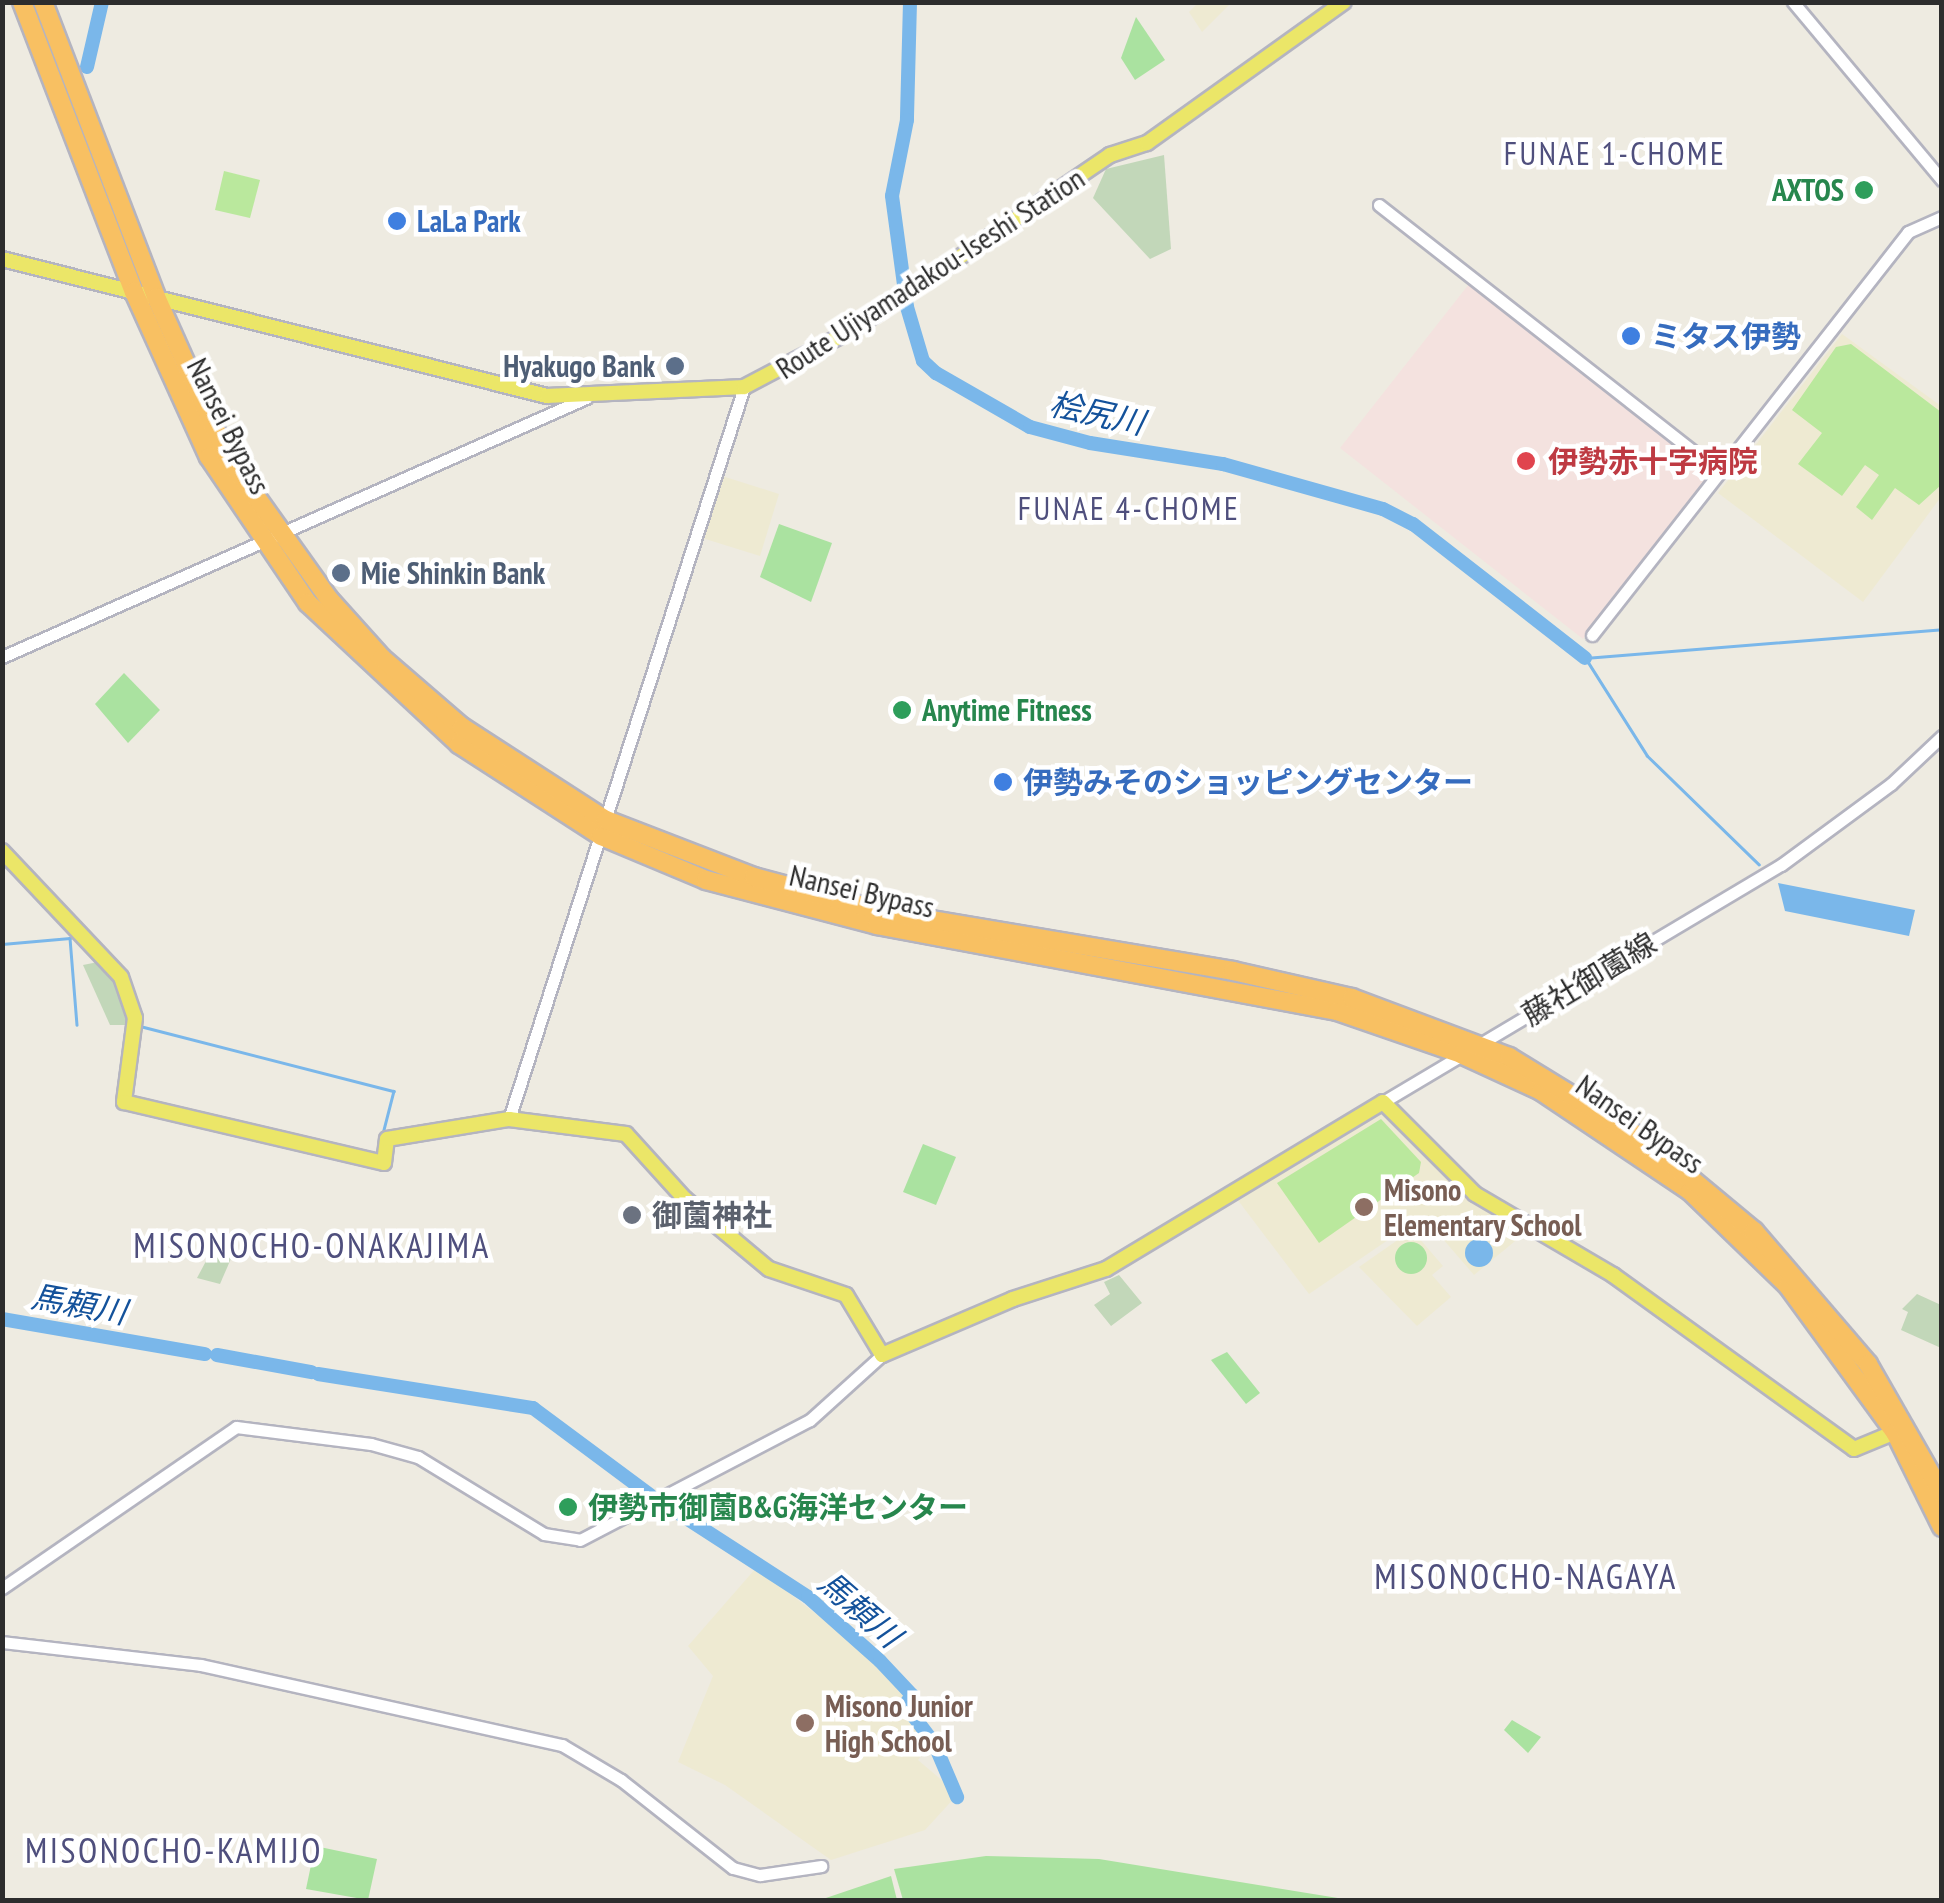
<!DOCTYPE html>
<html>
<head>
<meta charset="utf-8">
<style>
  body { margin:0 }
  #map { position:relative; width:1944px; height:1903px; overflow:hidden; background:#eeebe1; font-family:"PT Sans Narrow","Noto Sans JP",sans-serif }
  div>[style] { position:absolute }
  .education>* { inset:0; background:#eeead2 }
  .medical>* { inset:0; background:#f4e2df }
  .green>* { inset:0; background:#aae2a0 }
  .round { border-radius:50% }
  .cemetery>* { inset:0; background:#c2d7b9 }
  .pitch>* { inset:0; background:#bae89d }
  .water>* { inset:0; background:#7ab7ea }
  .stream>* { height:2.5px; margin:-1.25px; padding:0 1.25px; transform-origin:1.25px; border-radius:1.25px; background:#7ab7ea }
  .river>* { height:14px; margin:-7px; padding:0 7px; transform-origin:7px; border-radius:7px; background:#7ab7ea }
  .roads { filter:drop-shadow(2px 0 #b4b4c0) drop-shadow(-2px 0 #b4b4c0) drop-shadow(0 2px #b4b4c0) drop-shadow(0 -2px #b4b4c0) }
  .minor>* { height:11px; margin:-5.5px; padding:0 5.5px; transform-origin:5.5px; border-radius:5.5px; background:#fff }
  .major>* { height:14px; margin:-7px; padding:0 7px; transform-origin:7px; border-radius:7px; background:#ebe668 }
  .highway>* { height:18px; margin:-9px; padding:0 9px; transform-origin:9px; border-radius:9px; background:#f8c062 }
  .dots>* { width:28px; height:28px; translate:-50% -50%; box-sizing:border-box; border:5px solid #fff; border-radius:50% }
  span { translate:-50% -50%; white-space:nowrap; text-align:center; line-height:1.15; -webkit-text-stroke:9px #fff; paint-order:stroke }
  .leisure-label { font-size:30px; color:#27864d; font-weight:700 }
  .right { translate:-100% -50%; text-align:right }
  .left { translate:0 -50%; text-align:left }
  .shop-label { font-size:30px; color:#366cbe; font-weight:700 }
  .street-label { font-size:30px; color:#2d2d2d }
  .service-label { font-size:30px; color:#4e5e75; font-weight:700 }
  .health-label { font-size:30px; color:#be3a42; font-weight:700 }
  .education-label { font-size:30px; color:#785e54; font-weight:700 }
  .worship-label { font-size:30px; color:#5b616d; font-weight:700 }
  .neighbourhood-label { font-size:32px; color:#4f4f7d; letter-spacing:2.5px }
  .water-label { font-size:32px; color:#14529b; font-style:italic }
  .quarter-label { font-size:35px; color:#4f4f7d; letter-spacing:2.5px }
  .frame { position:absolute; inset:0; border:5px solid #2d2d2d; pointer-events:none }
</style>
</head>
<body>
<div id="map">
  <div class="education">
    <div style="clip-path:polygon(1199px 2px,1231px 2px,1231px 3px,1202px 32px,1189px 12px)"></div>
    <div style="clip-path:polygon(1842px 334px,1941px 406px,1941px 497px,1863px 602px,1718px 493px)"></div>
    <div style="clip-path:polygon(719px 475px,779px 494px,760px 556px,699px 537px)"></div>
    <div style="clip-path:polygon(1383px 1111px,1520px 1237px,1474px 1275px,1423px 1216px,1309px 1294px,1237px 1199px)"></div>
    <div style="clip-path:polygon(1412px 1230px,1443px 1266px,1432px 1275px,1451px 1297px,1417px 1326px,1359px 1267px)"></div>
    <div style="clip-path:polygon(756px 1568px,884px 1666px,909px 1697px,901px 1705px,932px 1742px,918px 1760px,958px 1794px,925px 1830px,831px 1860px,725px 1785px,678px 1762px,713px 1676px,688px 1646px)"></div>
  </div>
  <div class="medical">
    <div style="clip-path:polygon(1469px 284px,1711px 474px,1583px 639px,1340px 448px)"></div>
  </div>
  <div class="green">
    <div style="clip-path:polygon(1136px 17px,1165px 60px,1135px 80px,1121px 58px)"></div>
    <div style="clip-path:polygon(779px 524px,832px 543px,811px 602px,760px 577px)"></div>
    <div style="clip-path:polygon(124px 673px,160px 710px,128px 743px,95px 704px)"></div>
    <div style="clip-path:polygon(923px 1144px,956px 1157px,936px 1205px,903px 1192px)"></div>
    <div class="round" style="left:1395px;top:1242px;width:32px;height:32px"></div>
    <div style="clip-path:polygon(1227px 1352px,1260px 1393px,1246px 1404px,1211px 1360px)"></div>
    <div style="clip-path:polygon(1512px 1720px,1541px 1737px,1528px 1753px,1504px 1730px)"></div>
    <div style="clip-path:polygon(315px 1846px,377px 1859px,368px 1900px,306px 1889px)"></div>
    <div style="clip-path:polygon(986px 1856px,1099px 1859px,1350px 1900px,903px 1900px,894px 1869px)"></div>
    <div style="clip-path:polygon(891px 1876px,897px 1900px,820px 1900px)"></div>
  </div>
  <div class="cemetery">
    <div style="clip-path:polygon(1164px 155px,1171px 249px,1150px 259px,1093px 198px,1106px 169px)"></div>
    <div style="clip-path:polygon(103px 961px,121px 988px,128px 1025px,110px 1025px,83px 965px)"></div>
    <div style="clip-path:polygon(222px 1231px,234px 1235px,236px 1247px,220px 1284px,197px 1278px)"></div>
    <div style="clip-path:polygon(1119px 1275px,1142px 1303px,1111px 1326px,1094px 1305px,1110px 1294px,1104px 1282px)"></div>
    <div style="clip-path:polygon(1917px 1294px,1941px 1305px,1941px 1348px,1901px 1330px,1908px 1312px,1902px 1309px)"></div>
  </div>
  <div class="pitch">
    <div style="clip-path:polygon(224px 171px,260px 180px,250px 218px,215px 210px)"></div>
    <div style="clip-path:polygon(1851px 344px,1941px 412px,1941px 485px,1919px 505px,1895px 488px,1872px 520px,1856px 507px,1879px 475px,1865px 465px,1842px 496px,1798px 464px,1822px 433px,1792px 410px,1836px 347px)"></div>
    <div style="clip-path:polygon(1381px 1119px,1421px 1162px,1419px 1173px,1319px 1243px,1277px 1183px)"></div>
  </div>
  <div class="water">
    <div style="clip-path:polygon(1778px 883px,1915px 910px,1909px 936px,1785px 911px)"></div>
    <div class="round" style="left:1465px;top:1239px;width:28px;height:28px"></div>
  </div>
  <div class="stream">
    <div style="left:1759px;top:865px;width:156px;rotate:-135.8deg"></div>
    <div style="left:1647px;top:756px;width:116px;rotate:-122.3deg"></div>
    <div style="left:1585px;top:658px;width:358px;rotate:-4.6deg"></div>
    <div style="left:2px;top:944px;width:68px;rotate:-5deg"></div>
    <div style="left:70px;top:938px;width:87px;rotate:85.4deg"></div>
    <div style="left:140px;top:1026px;width:262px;rotate:14.4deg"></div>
    <div style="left:394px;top:1091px;width:40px;rotate:104.4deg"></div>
  </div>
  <div class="river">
    <div style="left:910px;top:2px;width:118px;rotate:91.5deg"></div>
    <div style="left:907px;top:120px;width:77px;rotate:101.2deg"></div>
    <div style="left:892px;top:196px;width:112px;rotate:82.3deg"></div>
    <div style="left:907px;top:307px;width:56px;rotate:73.5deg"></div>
    <div style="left:923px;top:361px;width:18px;rotate:43deg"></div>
    <div style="left:936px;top:373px;width:108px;rotate:29.9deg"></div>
    <div style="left:1030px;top:427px;width:62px;rotate:14.9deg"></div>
    <div style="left:1090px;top:443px;width:135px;rotate:9deg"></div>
    <div style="left:1223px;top:464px;width:166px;rotate:15.7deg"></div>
    <div style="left:1383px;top:509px;width:34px;rotate:27deg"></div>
    <div style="left:1413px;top:524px;width:218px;rotate:37.9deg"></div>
    <div style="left:87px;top:67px;width:67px;rotate:-77deg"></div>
    <div style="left:2px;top:1319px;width:206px;rotate:9.8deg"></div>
    <div style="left:217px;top:1355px;width:96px;rotate:10.3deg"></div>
    <div style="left:318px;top:1374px;width:218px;rotate:9deg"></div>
    <div style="left:533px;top:1408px;width:146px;rotate:36.6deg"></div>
    <div style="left:666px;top:1505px;width:169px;rotate:32.9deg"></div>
    <div style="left:808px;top:1597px;width:96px;rotate:41.6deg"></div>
    <div style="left:880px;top:1661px;width:47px;rotate:46.7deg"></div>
    <div style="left:912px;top:1695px;width:12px;rotate:125deg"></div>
    <div style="left:905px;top:1705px;width:48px;rotate:52.7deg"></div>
    <div style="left:934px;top:1743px;width:59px;rotate:66.9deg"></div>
  </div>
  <div class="roads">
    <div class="minor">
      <div style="left:1793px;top:2px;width:232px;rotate:50.1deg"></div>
      <div style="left:1379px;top:205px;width:433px;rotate:38.1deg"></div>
      <div style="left:1720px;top:472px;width:305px;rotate:-51.9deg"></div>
      <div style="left:1908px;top:232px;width:37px;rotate:-24deg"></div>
      <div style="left:1592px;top:635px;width:207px;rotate:-51.9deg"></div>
      <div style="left:2px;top:657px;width:639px;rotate:-23.92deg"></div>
      <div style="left:1383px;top:1102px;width:463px;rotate:-30.8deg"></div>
      <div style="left:1781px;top:865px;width:137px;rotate:-36.4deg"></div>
      <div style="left:1891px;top:784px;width:70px;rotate:-43.3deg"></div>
      <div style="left:509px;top:1119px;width:769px;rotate:-72.2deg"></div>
      <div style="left:2px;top:1588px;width:284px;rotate:-34.5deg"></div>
      <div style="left:236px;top:1427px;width:136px;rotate:7.2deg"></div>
      <div style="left:371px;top:1444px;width:49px;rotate:15.5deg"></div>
      <div style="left:418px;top:1457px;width:148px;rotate:31.4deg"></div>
      <div style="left:544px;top:1534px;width:36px;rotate:9deg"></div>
      <div style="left:580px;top:1540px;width:259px;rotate:-27.6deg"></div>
      <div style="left:810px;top:1420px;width:97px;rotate:-42.1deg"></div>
      <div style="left:2px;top:1642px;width:200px;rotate:6.6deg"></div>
      <div style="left:201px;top:1665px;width:370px;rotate:12.5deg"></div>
      <div style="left:562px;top:1745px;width:69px;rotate:30.7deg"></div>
      <div style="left:621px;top:1780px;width:142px;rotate:38.2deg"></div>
      <div style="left:733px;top:1868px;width:28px;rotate:15deg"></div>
      <div style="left:760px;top:1875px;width:62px;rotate:-8.4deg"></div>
    </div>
    <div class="major">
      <div style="left:2px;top:259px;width:562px;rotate:14.11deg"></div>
      <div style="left:547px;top:396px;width:197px;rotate:-2.6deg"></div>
      <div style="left:744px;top:387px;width:124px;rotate:-27.8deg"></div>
      <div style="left:854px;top:329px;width:310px;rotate:-34.2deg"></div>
      <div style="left:1110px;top:155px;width:39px;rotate:-18deg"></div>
      <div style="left:1147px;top:143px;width:242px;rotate:-35.6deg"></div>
      <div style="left:2px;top:851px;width:173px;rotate:46.6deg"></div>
      <div style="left:121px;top:977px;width:43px;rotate:71.1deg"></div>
      <div style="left:135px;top:1018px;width:85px;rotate:97.5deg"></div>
      <div style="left:124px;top:1102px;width:267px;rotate:13.2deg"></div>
      <div style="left:384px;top:1163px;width:24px;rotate:-83deg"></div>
      <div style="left:387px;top:1139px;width:124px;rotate:-9.3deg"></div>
      <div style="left:509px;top:1119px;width:118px;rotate:7.3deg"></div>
      <div style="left:626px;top:1134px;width:88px;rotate:47.8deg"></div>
      <div style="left:685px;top:1199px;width:109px;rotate:39.8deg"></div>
      <div style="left:769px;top:1269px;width:81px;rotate:18.7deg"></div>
      <div style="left:846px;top:1295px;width:70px;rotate:59deg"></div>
      <div style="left:882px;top:1355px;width:142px;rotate:-23.1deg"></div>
      <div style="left:1013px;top:1299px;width:98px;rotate:-17.9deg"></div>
      <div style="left:1106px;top:1269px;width:323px;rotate:-31.1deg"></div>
      <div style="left:1383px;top:1102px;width:130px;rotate:45deg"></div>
      <div style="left:1475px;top:1194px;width:160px;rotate:30.4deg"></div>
      <div style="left:1613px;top:1275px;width:297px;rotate:35.8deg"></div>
      <div style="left:1854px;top:1449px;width:44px;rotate:-22.5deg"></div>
    </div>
    <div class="highway">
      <div style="left:22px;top:2px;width:311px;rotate:68.9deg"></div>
      <div style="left:134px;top:292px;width:181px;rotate:65.6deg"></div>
      <div style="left:209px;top:457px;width:176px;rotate:55.9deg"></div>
      <div style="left:308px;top:603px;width:207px;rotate:43deg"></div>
      <div style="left:459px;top:744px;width:169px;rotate:32.9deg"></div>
      <div style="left:601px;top:836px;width:114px;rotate:22.7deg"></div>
      <div style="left:706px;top:880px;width:177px;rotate:14.7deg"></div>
      <div style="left:877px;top:925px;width:468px;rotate:10.6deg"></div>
      <div style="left:1337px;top:1011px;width:131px;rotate:19.1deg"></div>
      <div style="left:1461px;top:1054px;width:88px;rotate:24.8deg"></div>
      <div style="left:1541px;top:1091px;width:179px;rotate:33.9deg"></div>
      <div style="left:1690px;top:1191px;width:136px;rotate:44.1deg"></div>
      <div style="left:1788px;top:1286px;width:181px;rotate:53.8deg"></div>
      <div style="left:1895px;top:1432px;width:106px;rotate:63.7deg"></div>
      <div style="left:43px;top:2px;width:316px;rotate:69deg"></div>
      <div style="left:156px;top:297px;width:174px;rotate:65.9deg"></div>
      <div style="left:227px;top:456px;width:176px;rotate:54.5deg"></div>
      <div style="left:329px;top:599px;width:79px;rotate:48.1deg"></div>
      <div style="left:382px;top:658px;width:106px;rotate:40.8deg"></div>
      <div style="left:462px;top:727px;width:171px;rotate:32.9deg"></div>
      <div style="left:606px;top:820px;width:159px;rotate:21.1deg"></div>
      <div style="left:754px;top:877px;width:136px;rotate:15deg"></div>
      <div style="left:885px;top:912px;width:353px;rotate:9.6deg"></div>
      <div style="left:1233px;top:971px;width:122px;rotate:12.8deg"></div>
      <div style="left:1352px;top:998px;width:168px;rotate:20.6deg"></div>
      <div style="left:1509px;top:1057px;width:157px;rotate:31.5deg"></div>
      <div style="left:1643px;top:1139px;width:144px;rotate:39.7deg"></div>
      <div style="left:1754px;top:1231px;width:175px;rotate:49.4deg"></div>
      <div style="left:1868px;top:1364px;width:149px;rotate:60.2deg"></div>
    </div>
  </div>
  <div class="dots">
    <div style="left:1864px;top:190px;background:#2e9e5b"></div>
    <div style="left:397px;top:221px;background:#3f7fe0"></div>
    <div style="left:1631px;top:336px;background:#3f7fe0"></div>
    <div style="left:675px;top:366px;background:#5c6f8a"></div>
    <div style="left:1526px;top:461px;background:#e0444e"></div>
    <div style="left:341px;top:573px;background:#5c6f8a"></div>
    <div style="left:902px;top:710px;background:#2e9e5b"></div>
    <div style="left:1003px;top:782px;background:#3f7fe0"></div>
    <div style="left:1364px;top:1207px;background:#8d6e63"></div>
    <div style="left:632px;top:1215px;background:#6b7280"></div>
    <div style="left:568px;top:1507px;background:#2e9e5b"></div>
    <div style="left:805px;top:1723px;background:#8d6e63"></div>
  </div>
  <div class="leisure-label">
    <span class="right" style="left:1844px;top:190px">AXTOS</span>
    <span class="left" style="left:922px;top:710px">Anytime Fitness</span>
    <span class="left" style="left:588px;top:1507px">伊勢市御薗B&amp;G海洋センター</span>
  </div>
  <div class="shop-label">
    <span class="left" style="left:417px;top:221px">LaLa Park</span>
    <span class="left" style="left:1651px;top:336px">ミタス伊勢</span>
    <span class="left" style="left:1023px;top:782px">伊勢みそのショッピングセンター</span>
  </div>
  <div class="street-label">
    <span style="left:930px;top:273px;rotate:-33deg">Route Ujiyamadakou-Iseshi Station</span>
    <span style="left:229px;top:426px;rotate:63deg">Nansei Bypass</span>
    <span style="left:862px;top:891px;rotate:13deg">Nansei Bypass</span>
    <span style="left:1589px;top:979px;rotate:-31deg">藤社御薗線</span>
    <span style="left:1640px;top:1124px;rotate:35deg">Nansei Bypass</span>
  </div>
  <div class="service-label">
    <span class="right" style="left:655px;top:366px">Hyakugo Bank</span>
    <span class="left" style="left:361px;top:573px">Mie Shinkin Bank</span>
  </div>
  <div class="health-label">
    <span class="left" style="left:1548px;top:461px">伊勢赤十字病院</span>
  </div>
  <div class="education-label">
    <span class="left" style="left:1384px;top:1207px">Misono<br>Elementary School</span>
    <span class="left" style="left:825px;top:1723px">Misono Junior<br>High School</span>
  </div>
  <div class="worship-label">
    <span class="left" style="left:652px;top:1215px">御薗神社</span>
  </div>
  <div class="neighbourhood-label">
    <span style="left:1615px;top:153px">FUNAE 1-CHOME</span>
    <span style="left:1129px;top:508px">FUNAE 4-CHOME</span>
  </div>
  <div class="water-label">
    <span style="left:1097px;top:413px;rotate:12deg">桧尻川</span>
    <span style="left:79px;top:1304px;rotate:10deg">馬頼川</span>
    <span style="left:860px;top:1609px;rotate:41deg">馬頼川</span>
  </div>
  <div class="quarter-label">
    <span style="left:312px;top:1245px">MISONOCHO-ONAKAJIMA</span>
    <span style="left:1526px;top:1576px">MISONOCHO-NAGAYA</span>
    <span style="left:174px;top:1850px">MISONOCHO-KAMIJO</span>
  </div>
  <div class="frame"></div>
</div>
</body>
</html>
